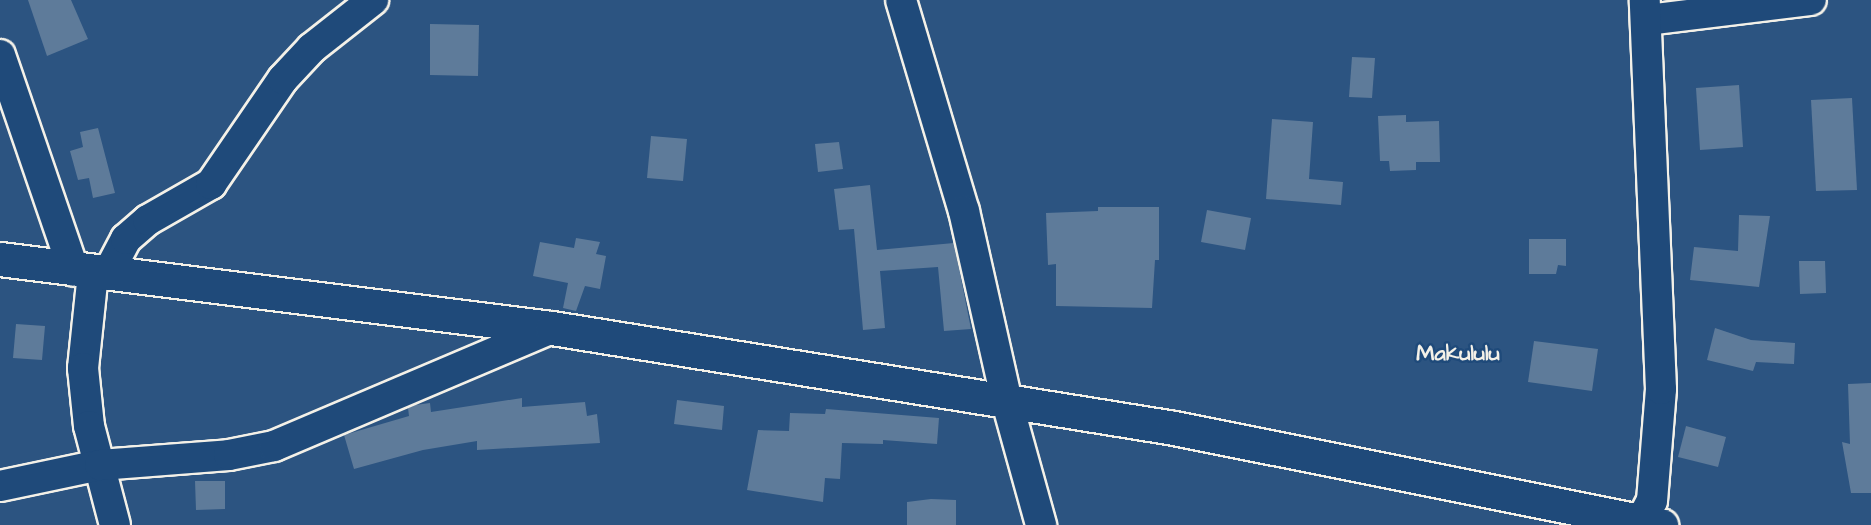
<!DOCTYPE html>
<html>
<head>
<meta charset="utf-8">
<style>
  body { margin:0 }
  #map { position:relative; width:1871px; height:525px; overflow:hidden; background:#2c5481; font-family:"Architects Daughter",sans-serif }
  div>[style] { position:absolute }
  .building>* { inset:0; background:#5e7b9a }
  .roads { filter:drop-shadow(2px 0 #f4f1e8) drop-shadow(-2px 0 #f4f1e8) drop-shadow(0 2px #f4f1e8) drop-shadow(0 -2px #f4f1e8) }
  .street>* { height:30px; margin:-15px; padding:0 15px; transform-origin:15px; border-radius:15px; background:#1f4a7a }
  .secondary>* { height:33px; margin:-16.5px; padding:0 16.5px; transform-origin:16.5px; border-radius:16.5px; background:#1f4a7a }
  span { translate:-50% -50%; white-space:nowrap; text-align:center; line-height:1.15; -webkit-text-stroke:5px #1f4a7a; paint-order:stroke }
  .district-label { font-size:22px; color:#f4f1e8; font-weight:700 }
</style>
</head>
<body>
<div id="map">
  <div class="building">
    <div style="clip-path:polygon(28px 0,71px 0,88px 39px,47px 56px)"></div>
    <div style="clip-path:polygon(430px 24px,479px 25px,478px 76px,430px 75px)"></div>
    <div style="clip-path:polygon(1352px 57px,1375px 58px,1372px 98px,1349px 97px)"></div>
    <div style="clip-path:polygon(1739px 85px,1743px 147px,1700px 150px,1696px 88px)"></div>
    <div style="clip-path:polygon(1852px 98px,1857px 190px,1816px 191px,1811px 100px)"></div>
    <div style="clip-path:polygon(1406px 115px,1406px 122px,1439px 121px,1440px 162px,1416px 162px,1416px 170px,1390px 171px,1389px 161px,1380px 161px,1378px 116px)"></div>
    <div style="clip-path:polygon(1272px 119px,1313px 122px,1309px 179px,1343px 182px,1341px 205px,1266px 199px)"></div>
    <div style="clip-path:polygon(98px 128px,115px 193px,93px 198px,89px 178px,78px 180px,70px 151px,83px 147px,80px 132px)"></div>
    <div style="clip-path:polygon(651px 136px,687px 139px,683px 181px,647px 178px)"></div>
    <div style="clip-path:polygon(839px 142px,843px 169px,818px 172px,815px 144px)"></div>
    <div style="clip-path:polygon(870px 185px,877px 250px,954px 243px,971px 329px,944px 331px,938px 267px,880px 271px,885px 328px,863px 330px,854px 229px,839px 230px,834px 189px)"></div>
    <div style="clip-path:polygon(1098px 207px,1159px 207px,1159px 260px,1155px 260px,1152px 308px,1056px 306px,1056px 264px,1048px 265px,1046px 213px,1098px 211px)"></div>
    <div style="clip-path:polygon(1207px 210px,1251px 218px,1245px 250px,1201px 242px)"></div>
    <div style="clip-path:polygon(1739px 215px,1770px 216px,1759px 287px,1690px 280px,1694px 247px,1738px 251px)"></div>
    <div style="clip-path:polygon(576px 238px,600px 242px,596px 254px,606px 256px,600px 289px,585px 286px,576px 311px,563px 308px,568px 283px,533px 276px,540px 242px,574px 248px)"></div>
    <div style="clip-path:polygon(1529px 239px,1566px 239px,1566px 266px,1558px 265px,1556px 274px,1529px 274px)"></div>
    <div style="clip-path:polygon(1799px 261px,1825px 261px,1826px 293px,1800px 294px)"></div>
    <div style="clip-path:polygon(16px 324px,45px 326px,42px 360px,13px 358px)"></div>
    <div style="clip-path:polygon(1715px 328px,1751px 340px,1795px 343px,1794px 364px,1756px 362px,1753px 371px,1707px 360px)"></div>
    <div style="clip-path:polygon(1534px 341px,1598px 349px,1592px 391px,1528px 382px)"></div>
    <div style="clip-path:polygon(1871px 383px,1871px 493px,1851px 493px,1842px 442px,1850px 444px,1848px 384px)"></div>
    <div style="clip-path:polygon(522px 398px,522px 407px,585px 402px,587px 416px,597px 414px,600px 443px,477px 450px,477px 441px,423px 450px,354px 469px,344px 435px,409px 416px,408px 408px,415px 405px,430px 403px,431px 412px)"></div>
    <div style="clip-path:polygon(677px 400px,724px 406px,722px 430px,674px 424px)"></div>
    <div style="clip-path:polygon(826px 409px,939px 418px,937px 444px,883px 440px,883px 444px,842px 443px,840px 479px,825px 478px,823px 502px,747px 490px,758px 430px,789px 431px,790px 413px,825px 414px)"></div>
    <div style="clip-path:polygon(1686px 426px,1726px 437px,1718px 467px,1678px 457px)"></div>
    <div style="clip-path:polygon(195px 481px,225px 481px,225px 509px,196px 510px)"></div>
    <div style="clip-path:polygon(931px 499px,956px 500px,956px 525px,907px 525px,907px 502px)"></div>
  </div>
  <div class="roads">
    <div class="street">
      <div style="left:901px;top:0;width:220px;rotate:73.4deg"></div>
      <div style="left:964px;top:211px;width:196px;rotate:77.3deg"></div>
      <div style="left:1007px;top:402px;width:128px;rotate:74.5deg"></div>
      <div style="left:1647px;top:20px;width:165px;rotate:-7deg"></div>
      <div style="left:0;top:55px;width:228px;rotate:71.1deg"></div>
      <div style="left:93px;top:273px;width:96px;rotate:96deg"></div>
      <div style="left:83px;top:368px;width:58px;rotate:84.1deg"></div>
      <div style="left:89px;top:426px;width:102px;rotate:75.3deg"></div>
      <div style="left:107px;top:275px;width:41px;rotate:-62.2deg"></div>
      <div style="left:126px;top:239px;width:29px;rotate:-41deg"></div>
      <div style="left:148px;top:220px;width:73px;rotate:-29.7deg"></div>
      <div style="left:211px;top:184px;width:127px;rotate:-55.6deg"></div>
      <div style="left:283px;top:79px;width:42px;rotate:-46.9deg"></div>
      <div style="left:312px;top:48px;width:78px;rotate:-38.2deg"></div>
      <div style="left:0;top:486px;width:102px;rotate:-11.9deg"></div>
      <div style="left:100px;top:465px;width:129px;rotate:-4.4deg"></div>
      <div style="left:229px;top:455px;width:46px;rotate:-11.3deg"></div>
      <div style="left:274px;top:446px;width:302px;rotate:-23deg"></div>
      <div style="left:1639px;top:525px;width:27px;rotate:-62deg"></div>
      <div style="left:1652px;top:501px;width:112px;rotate:-85.4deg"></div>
      <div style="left:1661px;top:389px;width:389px;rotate:-92.4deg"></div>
    </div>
    <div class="secondary">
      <div style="left:0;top:259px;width:556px;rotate:7.13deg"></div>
      <div style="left:552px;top:328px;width:630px;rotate:9.13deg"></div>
      <div style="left:1174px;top:428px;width:497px;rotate:11.3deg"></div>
    </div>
  </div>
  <div class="district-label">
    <span style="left:1458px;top:354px">Makululu</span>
  </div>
</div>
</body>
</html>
